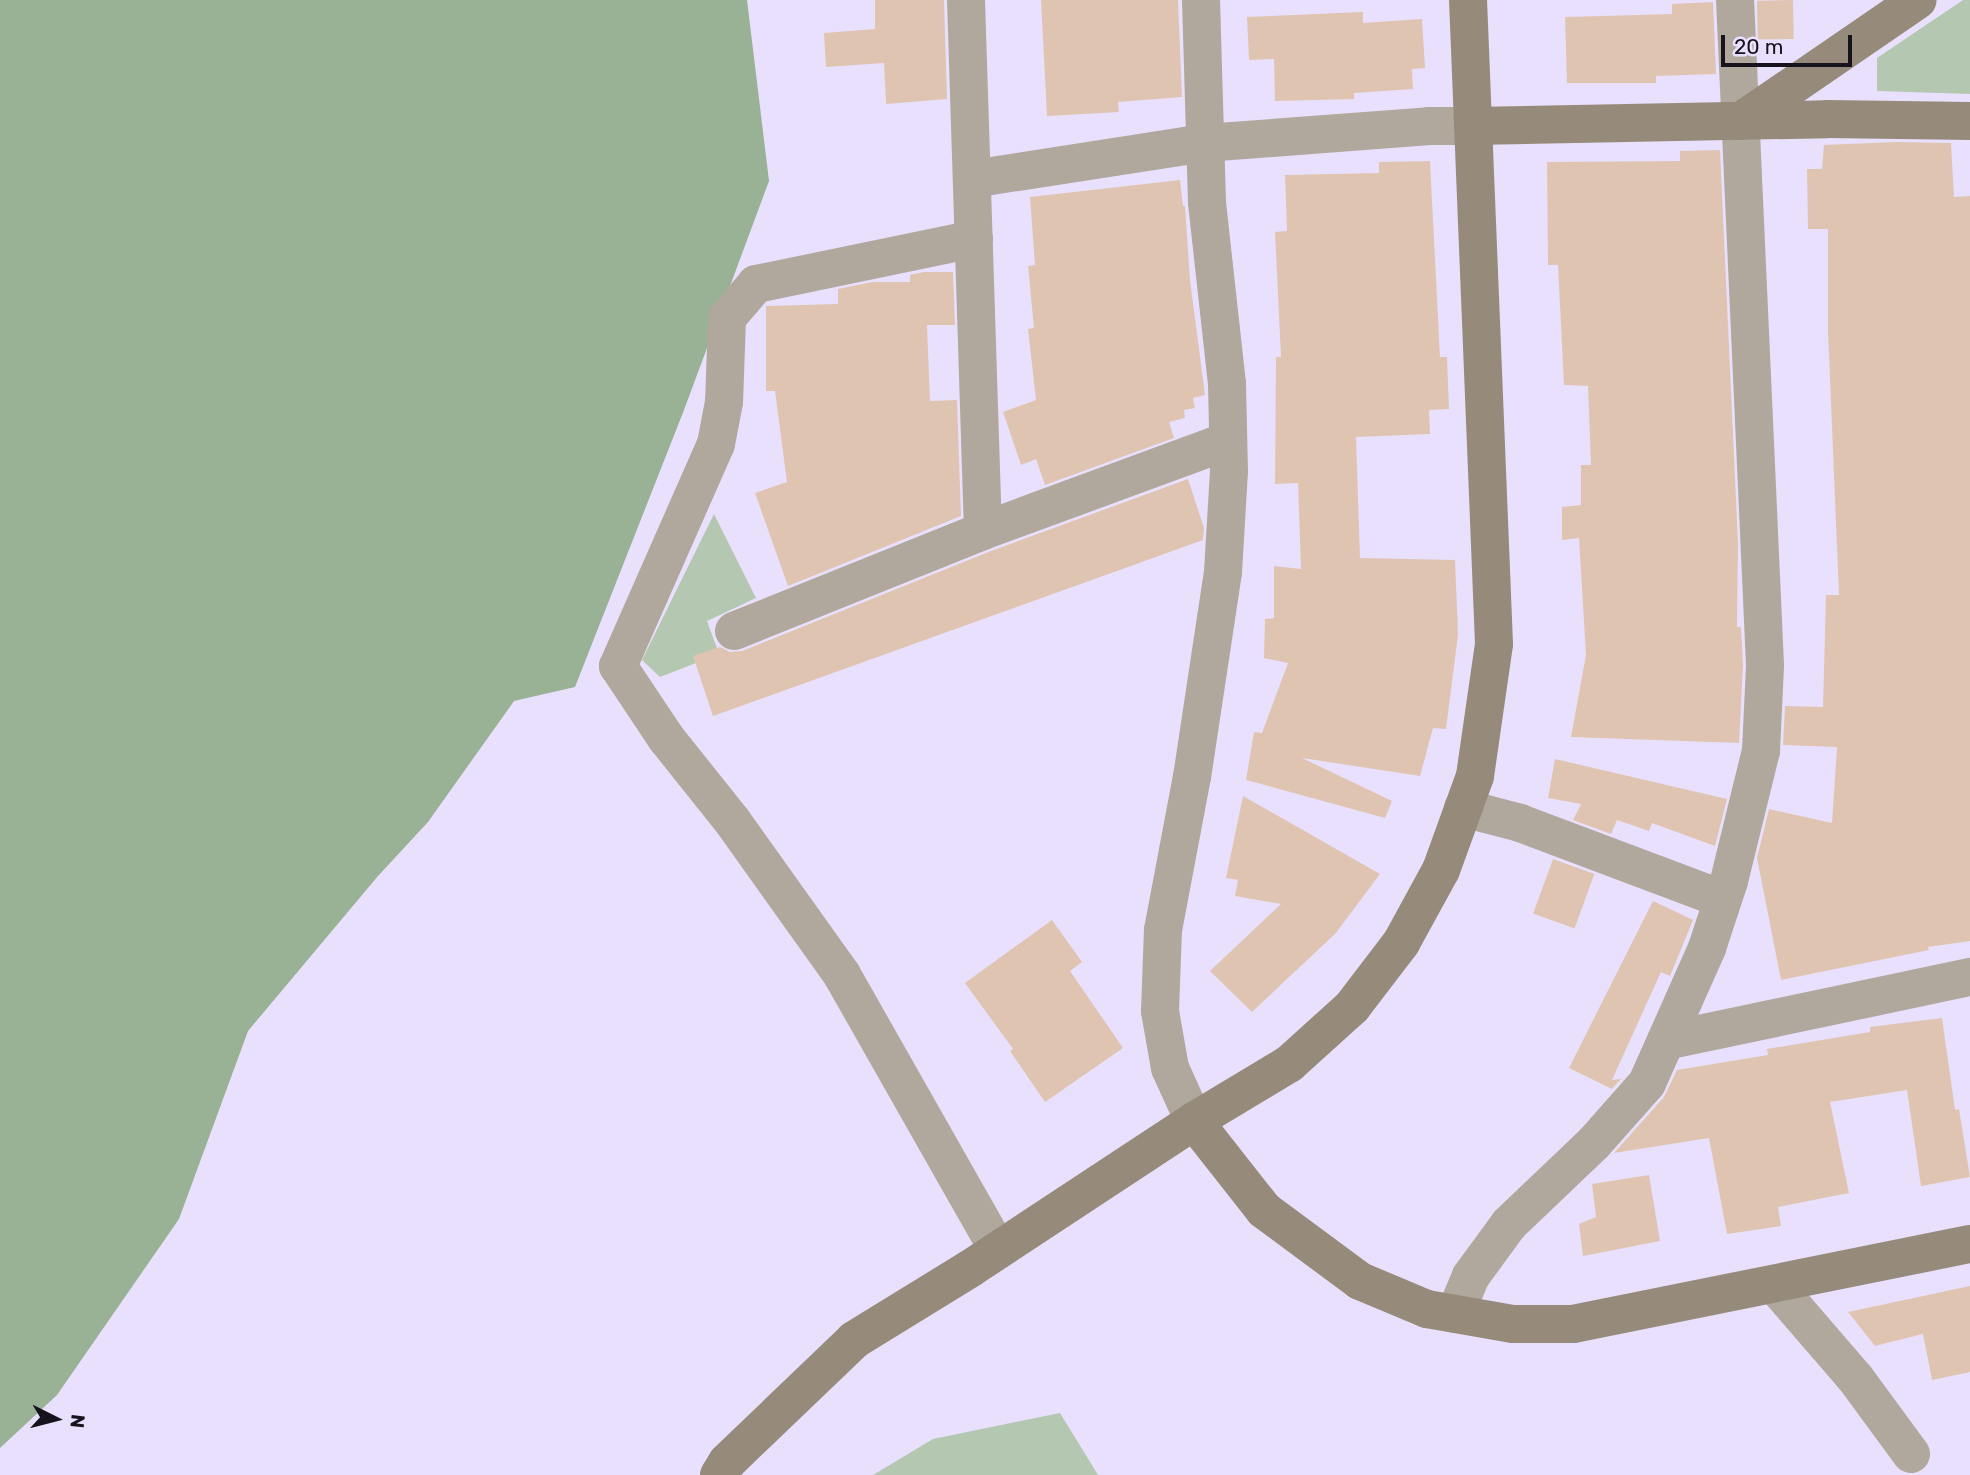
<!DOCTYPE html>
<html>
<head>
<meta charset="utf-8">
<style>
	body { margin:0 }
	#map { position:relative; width:1970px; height:1475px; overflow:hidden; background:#e9e0fe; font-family:Rubik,sans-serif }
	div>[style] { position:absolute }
	.green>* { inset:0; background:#b4c7b1 }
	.forest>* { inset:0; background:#99b195 }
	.building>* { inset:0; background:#dfc5b1; transform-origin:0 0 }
	.street>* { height:38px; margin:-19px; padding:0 19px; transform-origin:19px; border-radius:19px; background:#b0a89d }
	.secondary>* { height:38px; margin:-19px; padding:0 19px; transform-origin:19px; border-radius:19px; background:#968b7a }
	span { translate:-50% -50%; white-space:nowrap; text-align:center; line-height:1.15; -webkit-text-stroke:5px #e9e0fe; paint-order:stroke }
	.north { position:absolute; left:21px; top:1384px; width:70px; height:70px; -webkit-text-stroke:5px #e9e0fe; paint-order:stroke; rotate:96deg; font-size:19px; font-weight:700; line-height:28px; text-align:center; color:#16131d }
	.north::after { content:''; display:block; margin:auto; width:24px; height:32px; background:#16131d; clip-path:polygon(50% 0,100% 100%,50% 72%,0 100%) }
	.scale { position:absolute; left:1721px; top:35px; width:131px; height:32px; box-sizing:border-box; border:4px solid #16131d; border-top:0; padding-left:9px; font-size:21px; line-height:24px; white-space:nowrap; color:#16131d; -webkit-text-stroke:5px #e9e0fe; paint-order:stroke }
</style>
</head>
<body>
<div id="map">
	<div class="green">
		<div style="clip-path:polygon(1963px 0,1970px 0,1970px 94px,1877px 91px,1877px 58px)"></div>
		<div style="clip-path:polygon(714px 514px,756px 598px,707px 621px,719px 654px,660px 677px,642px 660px)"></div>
		<div style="clip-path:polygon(1060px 1413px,1098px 1475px,873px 1475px,933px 1439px)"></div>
	</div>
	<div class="forest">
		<div style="clip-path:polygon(0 0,747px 0,769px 181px,684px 410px,575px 687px,514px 701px,428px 822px,378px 876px,248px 1031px,179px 1219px,57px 1395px,0 1448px)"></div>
	</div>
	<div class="building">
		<div style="clip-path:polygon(875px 0,944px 0,947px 99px,886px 104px,884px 63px,826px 67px,824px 33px,875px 29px)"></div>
		<div style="clip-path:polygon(1041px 0,1178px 0,1182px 97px,1118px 102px,1119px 112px,1047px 116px)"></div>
		<div style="left:1793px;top:0;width:39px;height:36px;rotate:89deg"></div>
		<div style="clip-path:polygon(1713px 2px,1716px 74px,1656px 76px,1656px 83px,1567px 83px,1565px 17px,1672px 14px,1672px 4px)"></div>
		<div style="clip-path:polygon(1363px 12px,1363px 23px,1422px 19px,1425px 68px,1412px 69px,1413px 89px,1354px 93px,1354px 99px,1275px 101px,1274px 59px,1249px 60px,1247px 17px)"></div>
		<div style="clip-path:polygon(1895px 142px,1951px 143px,1954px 197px,1970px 196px,1970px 941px,1928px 947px,1929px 950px,1781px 980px,1757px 858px,1769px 809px,1832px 823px,1837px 747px,1783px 745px,1785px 706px,1823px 707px,1826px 595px,1839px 595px,1828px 331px,1828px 229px,1808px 229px,1807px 169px,1822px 169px,1824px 145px)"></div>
		<div style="clip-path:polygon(1720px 150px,1738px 543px,1737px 627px,1741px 627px,1743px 665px,1739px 743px,1571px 737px,1586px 655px,1579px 538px,1562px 540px,1562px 507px,1581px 505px,1581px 465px,1591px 465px,1588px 386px,1564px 385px,1558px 265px,1548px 265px,1547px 162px,1680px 161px,1680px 151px)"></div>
		<div style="clip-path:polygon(1430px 161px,1440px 357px,1447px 357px,1449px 409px,1429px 410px,1430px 434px,1356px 437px,1360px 558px,1455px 560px,1458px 635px,1446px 729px,1433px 728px,1420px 776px,1302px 758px,1392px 801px,1385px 818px,1246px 780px,1254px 732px,1262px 733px,1288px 663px,1264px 658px,1265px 619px,1274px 618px,1274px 566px,1301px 569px,1298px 483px,1275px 484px,1276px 357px,1281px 357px,1275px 232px,1287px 231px,1285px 175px,1379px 173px,1379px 162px)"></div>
		<div style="clip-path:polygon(1180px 180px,1183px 206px,1185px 206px,1190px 280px,1205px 395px,1193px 398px,1195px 408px,1184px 410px,1185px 418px,1169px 422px,1174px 438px,1045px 485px,1036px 459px,1021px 465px,1003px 412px,1036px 400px,1028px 329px,1034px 328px,1028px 266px,1035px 265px,1030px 197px)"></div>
		<div style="clip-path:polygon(924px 272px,953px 272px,955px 325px,927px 325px,930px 401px,957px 400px,961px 516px,788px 586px,755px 493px,787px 482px,775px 391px,766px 391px,766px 306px,838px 304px,838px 289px,872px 282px,910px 282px,910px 275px)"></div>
		<div style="clip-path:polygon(1188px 479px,1204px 528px,1203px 540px,713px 716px,693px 656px,720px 647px,730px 652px,742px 651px,991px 551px)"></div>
		<div style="clip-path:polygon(1555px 759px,1727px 799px,1715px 846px,1652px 823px,1649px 831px,1617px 820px,1611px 834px,1573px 820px,1581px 804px,1548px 798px)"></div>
		<div style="clip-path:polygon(1243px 796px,1380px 874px,1336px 933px,1252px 1012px,1210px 971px,1281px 904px,1235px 896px,1238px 880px,1226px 878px)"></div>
		<div style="left:1553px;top:859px;width:44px;height:58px;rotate:20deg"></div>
		<div style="clip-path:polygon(1653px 901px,1693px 920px,1670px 976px,1661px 972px,1612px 1080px,1621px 1079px,1612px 1089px,1569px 1068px)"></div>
		<div style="clip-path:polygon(1052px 920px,1082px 962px,1070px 971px,1123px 1048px,1045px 1102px,1010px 1051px,1013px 1049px,965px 983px)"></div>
		<div style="clip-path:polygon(1942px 1018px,1955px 1110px,1959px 1109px,1970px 1177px,1921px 1186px,1907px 1090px,1830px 1102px,1849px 1193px,1778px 1207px,1781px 1226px,1727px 1234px,1709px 1138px,1614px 1153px,1664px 1097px,1677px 1070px,1768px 1055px,1767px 1049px,1870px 1032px,1870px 1027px)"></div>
		<div style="clip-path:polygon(1649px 1175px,1660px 1241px,1583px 1256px,1579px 1224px,1596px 1217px,1592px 1184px)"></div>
		<div style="clip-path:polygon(1970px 1286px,1970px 1372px,1932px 1380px,1923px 1334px,1875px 1346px,1848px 1312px)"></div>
	</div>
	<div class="street">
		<div style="left:966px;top:0;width:531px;rotate:88.17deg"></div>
		<div style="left:972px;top:179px;width:236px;rotate:-8.8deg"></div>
		<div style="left:1205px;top:143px;width:225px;rotate:-4.3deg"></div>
		<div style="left:1429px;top:126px;width:44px"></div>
		<div style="left:974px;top:239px;width:223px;rotate:168.3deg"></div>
		<div style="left:756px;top:284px;width:45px;rotate:130.5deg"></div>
		<div style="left:727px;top:318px;width:84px;rotate:92deg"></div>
		<div style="left:724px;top:402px;width:43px;rotate:100.8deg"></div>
		<div style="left:716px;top:444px;width:243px;rotate:113.8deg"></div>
		<div style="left:618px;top:666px;width:87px;rotate:56.3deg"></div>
		<div style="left:666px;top:738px;width:107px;rotate:51.4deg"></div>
		<div style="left:733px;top:822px;width:188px;rotate:54.5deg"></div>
		<div style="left:842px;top:975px;width:316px;rotate:60.4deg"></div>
		<div style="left:734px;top:631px;width:268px;rotate:-21.9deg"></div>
		<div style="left:983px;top:531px;width:261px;rotate:-20.2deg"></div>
		<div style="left:1463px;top:808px;width:59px;rotate:14.7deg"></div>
		<div style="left:1520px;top:823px;width:216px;rotate:20.6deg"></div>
		<div style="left:1666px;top:1041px;width:311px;rotate:-11.9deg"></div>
		<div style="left:1194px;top:1121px;width:58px;rotate:-114.4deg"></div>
		<div style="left:1170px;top:1068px;width:58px;rotate:-100deg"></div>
		<div style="left:1160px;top:1011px;width:81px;rotate:-87.9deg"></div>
		<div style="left:1163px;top:930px;width:156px;rotate:-79.3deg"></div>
		<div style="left:1192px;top:777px;width:207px;rotate:-81.4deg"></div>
		<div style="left:1223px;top:572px;width:100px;rotate:-86.6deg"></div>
		<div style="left:1229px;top:472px;width:88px;rotate:-91.3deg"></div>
		<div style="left:1227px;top:384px;width:183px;rotate:-96.3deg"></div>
		<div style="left:1207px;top:202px;width:202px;rotate:-91.7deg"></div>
		<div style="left:1774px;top:1284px;width:125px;rotate:49.2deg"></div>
		<div style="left:1856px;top:1379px;width:93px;rotate:53.7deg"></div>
		<div style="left:1455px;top:1314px;width:41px;rotate:-67.2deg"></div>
		<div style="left:1471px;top:1276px;width:64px;rotate:-53.8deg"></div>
		<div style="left:1509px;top:1224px;width:117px;rotate:-43.6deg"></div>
		<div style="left:1594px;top:1143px;width:80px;rotate:-48.5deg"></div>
		<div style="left:1647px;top:1083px;width:148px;rotate:-66deg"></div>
		<div style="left:1707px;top:948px;width:71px;rotate:-71.8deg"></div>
		<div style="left:1729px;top:881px;width:134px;rotate:-76.2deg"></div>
		<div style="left:1761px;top:751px;width:86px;rotate:-87.3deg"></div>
		<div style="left:1765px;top:665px;width:666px;rotate:-92.58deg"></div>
	</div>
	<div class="secondary">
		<div style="left:1741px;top:121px;width:214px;rotate:-34.4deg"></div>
		<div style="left:1473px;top:126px;width:355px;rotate:-1.1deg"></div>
		<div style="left:1828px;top:119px;width:142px;rotate:0.8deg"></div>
		<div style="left:1194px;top:1121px;width:113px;rotate:51.8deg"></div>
		<div style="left:1264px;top:1210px;width:119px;rotate:36.5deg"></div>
		<div style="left:1360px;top:1281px;width:73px;rotate:22.7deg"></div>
		<div style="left:1427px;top:1309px;width:87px;rotate:9.9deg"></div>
		<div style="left:1513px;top:1324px;width:60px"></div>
		<div style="left:1573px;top:1324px;width:405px;rotate:-11.4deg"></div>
		<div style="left:719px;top:1475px;width:15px;rotate:-58deg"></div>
		<div style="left:727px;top:1462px;width:176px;rotate:-43.8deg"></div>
		<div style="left:854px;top:1340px;width:137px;rotate:-31.6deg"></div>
		<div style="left:971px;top:1268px;width:267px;rotate:-33.4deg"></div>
		<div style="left:1194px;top:1121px;width:111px;rotate:-31deg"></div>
		<div style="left:1289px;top:1064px;width:85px;rotate:-42.1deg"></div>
		<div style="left:1352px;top:1007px;width:81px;rotate:-52.6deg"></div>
		<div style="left:1401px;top:943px;width:83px;rotate:-61.3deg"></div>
		<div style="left:1441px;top:870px;width:100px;rotate:-70.1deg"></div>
		<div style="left:1475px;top:776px;width:133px;rotate:-81.8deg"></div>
		<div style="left:1494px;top:644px;width:645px;rotate:-92.31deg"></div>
	</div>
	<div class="north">N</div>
	<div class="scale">20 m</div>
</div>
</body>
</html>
